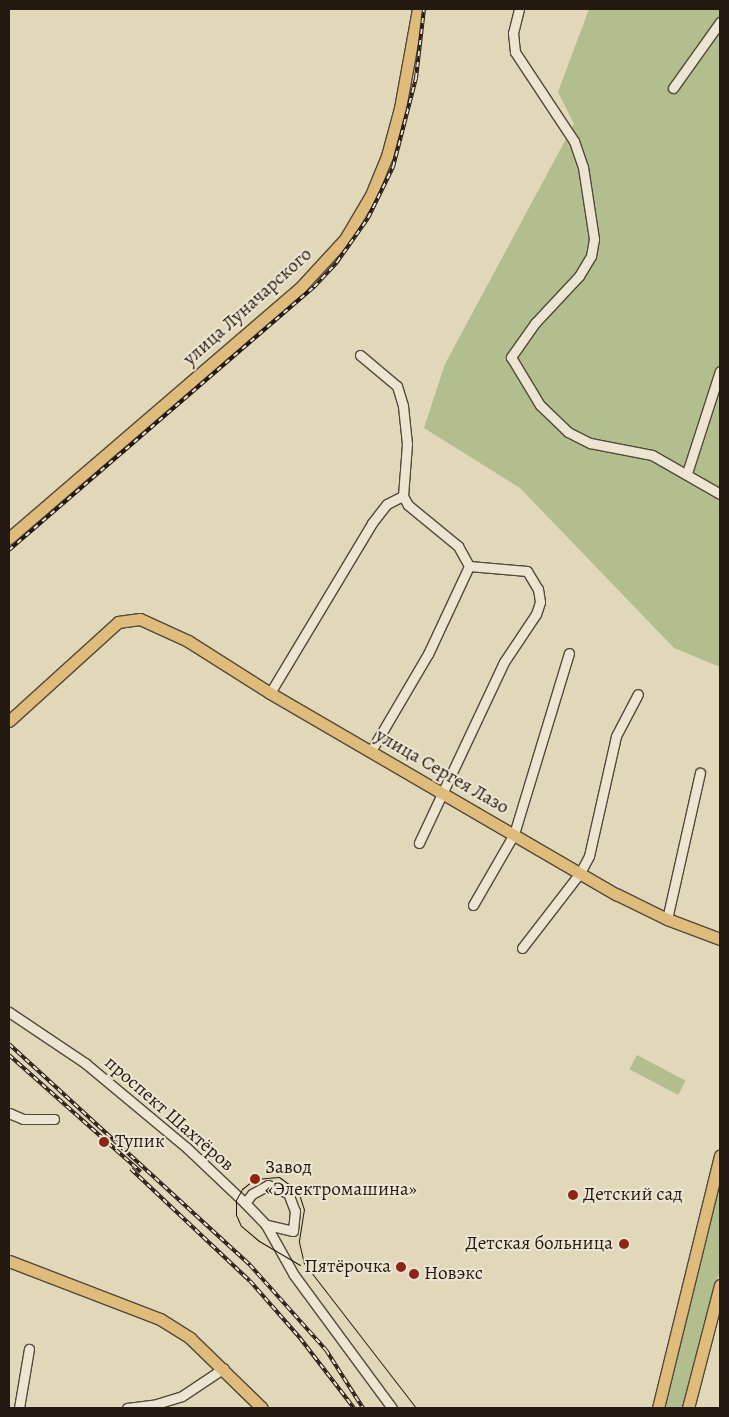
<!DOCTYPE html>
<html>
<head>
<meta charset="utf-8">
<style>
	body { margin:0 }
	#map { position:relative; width:729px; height:1417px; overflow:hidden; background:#e1d7b9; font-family:Alegreya,serif }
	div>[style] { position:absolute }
	.green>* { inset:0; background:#b3be8f; transform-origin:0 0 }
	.roads { filter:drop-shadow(1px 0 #53483a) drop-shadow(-1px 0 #53483a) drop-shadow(0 1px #53483a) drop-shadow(0 -1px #53483a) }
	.minor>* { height:9px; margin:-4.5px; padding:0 4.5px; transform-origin:4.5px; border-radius:4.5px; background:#ece5d2 }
	.major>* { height:11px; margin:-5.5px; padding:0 5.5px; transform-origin:5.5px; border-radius:5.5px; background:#e0bc7c }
	.tram>* { height:1px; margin:-0.5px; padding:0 0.5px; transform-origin:0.5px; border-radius:0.5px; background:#241910 }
	.rail>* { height:4px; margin-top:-2px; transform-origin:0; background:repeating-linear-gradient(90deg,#ece5d2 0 5.5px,#241910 0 11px); box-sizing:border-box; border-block:1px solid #241910 }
	.dots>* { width:14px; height:14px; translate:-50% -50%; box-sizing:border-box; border:2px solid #ece5d2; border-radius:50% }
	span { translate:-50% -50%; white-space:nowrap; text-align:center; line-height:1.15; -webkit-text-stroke:4px #ece5d2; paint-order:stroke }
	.street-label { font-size:19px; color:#241910 }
	.poi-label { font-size:19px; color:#241910 }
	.left { translate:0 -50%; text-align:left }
	.right { translate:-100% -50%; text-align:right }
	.frame { position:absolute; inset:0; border:10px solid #241910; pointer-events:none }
</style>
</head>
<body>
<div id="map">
	<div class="green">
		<div style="clip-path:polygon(589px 9px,720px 9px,720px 667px,674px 648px,520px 488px,424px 428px,445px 364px,574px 124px,558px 92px)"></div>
		<div style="left:637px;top:1055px;width:55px;height:16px;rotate:28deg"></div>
		<div style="clip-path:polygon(720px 1167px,720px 1269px,684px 1408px,662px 1408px)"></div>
	</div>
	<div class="roads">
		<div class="minor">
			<div style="left:519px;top:9px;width:25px;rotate:104deg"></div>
			<div style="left:513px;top:33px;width:19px;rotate:84deg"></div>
			<div style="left:515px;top:52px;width:107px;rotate:56.5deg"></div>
			<div style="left:574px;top:141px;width:28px;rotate:71deg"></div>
			<div style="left:583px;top:167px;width:73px;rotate:81.3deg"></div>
			<div style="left:594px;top:239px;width:17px;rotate:100deg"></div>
			<div style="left:591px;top:256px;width:23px;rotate:121deg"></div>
			<div style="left:579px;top:276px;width:64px;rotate:133.1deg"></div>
			<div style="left:535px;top:323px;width:42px;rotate:125.2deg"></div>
			<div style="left:511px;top:357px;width:56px;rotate:58.9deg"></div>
			<div style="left:540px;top:405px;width:39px;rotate:44deg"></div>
			<div style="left:568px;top:432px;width:25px;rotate:27deg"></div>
			<div style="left:590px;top:443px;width:63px;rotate:11deg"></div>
			<div style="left:652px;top:455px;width:78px;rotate:29.8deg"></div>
			<div style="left:673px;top:88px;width:81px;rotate:-54.5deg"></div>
			<div style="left:360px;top:355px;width:48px;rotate:40deg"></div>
			<div style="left:397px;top:386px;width:21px;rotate:73deg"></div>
			<div style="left:403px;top:406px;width:38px;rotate:84deg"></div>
			<div style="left:407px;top:444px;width:52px;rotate:94.4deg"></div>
			<div style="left:403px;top:496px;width:10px;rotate:61deg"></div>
			<div style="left:408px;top:505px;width:65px;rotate:39.4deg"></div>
			<div style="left:458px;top:546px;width:23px;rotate:61deg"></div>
			<div style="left:469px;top:566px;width:58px;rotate:4.9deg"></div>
			<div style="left:527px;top:571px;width:21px;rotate:59deg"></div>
			<div style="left:538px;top:589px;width:13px;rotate:81deg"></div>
			<div style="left:540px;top:602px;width:13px;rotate:108deg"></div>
			<div style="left:536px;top:614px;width:58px;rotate:123.7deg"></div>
			<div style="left:504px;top:662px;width:200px;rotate:115.2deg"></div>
			<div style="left:687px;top:473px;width:107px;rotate:-72.1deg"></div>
			<div style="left:270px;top:693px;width:198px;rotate:-59deg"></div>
			<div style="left:372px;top:523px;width:24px;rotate:-52deg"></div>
			<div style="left:387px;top:504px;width:18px;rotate:-27deg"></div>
			<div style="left:371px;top:751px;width:113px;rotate:-59.6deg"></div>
			<div style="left:428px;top:654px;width:97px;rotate:-65deg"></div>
			<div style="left:473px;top:905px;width:82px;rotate:-60deg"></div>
			<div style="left:514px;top:834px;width:189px;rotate:-73.1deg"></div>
			<div style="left:667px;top:919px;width:150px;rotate:-77.3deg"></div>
			<div style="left:522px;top:948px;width:95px;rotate:-52.3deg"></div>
			<div style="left:580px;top:873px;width:19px;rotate:-62deg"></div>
			<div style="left:589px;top:856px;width:123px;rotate:-77.3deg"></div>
			<div style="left:616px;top:736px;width:47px;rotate:-62.4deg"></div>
			<div style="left:9px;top:1012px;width:92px;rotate:33.9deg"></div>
			<div style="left:85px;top:1063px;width:133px;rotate:39.8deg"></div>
			<div style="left:187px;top:1148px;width:80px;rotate:43.5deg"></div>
			<div style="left:245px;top:1203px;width:30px;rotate:46deg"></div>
			<div style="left:266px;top:1225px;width:57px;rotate:60.8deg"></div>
			<div style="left:294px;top:1275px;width:165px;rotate:53.6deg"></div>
			<div style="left:9px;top:1113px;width:15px;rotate:23deg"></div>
			<div style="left:23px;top:1119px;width:31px"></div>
			<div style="left:245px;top:1203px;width:11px;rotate:-52deg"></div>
			<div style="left:252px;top:1194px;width:18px;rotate:-29deg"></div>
			<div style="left:268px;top:1185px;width:22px;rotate:22deg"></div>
			<div style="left:288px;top:1193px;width:19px;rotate:69deg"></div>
			<div style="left:295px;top:1211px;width:20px;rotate:96deg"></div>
			<div style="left:293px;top:1231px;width:28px;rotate:-167deg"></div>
			<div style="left:19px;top:1408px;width:60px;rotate:-80.4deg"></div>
			<div style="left:127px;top:1408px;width:26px;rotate:-7deg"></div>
			<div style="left:153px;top:1405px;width:30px;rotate:-17deg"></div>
			<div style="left:182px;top:1396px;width:50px;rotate:-33.7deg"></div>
		</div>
		<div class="major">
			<div style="left:9px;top:538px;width:382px;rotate:-40.7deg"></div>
			<div style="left:299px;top:289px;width:68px;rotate:-47.4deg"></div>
			<div style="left:345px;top:239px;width:51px;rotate:-59.4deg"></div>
			<div style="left:371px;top:195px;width:42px;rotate:-67.7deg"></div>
			<div style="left:387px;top:156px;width:50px;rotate:-74.8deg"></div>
			<div style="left:400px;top:108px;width:101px;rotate:-79.7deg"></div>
			<div style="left:9px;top:721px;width:147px;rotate:-42.2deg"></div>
			<div style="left:118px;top:622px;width:22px;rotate:-8deg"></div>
			<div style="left:140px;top:619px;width:53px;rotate:24.6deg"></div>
			<div style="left:188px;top:641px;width:97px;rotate:32.4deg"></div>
			<div style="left:270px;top:693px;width:400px;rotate:30.2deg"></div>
			<div style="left:616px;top:894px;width:57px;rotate:26.1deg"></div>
			<div style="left:667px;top:919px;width:57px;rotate:20.7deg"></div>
			<div style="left:9px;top:1261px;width:162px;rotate:21deg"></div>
			<div style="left:160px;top:1319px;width:36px;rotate:32deg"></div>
			<div style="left:190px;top:1338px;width:100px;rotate:44.2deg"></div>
			<div style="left:658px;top:1408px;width:260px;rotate:-76.2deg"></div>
			<div style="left:688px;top:1408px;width:127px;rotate:-75.4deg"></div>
		</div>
	</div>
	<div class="tram">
		<div style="left:300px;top:1265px;width:48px;rotate:-149.7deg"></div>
		<div style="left:259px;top:1241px;width:23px;rotate:-140deg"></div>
		<div style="left:241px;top:1226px;width:12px;rotate:-114deg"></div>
		<div style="left:236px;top:1215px;width:15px;rotate:-90deg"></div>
		<div style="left:236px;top:1200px;width:13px;rotate:-61deg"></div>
		<div style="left:242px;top:1189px;width:16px;rotate:-38deg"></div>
		<div style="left:255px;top:1179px;width:24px;rotate:-5deg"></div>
		<div style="left:279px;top:1177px;width:24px;rotate:36deg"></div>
		<div style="left:298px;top:1191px;width:19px;rotate:72deg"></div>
		<div style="left:304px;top:1209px;width:33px;rotate:99deg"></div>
		<div style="left:299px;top:1242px;width:22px;rotate:77deg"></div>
		<div style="left:304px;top:1263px;width:183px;rotate:52.3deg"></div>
	</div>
	<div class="rail">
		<div style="left:9px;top:550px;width:403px;rotate:-40.8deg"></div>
		<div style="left:314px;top:287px;width:34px;rotate:-47deg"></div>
		<div style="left:337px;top:262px;width:54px;rotate:-54.8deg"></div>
		<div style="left:368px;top:218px;width:57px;rotate:-63.9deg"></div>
		<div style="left:393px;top:167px;width:92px;rotate:-75.5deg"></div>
		<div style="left:416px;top:78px;width:69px;rotate:-83.4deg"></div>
		<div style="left:9px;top:1044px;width:327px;rotate:42.5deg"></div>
		<div style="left:250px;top:1265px;width:114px;rotate:48.2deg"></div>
		<div style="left:326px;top:1350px;width:69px;rotate:57.5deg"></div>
		<div style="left:9px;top:1055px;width:176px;rotate:41.6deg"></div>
		<div style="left:131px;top:1169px;width:163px;rotate:43.3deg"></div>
		<div style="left:250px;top:1281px;width:76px;rotate:48.7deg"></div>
		<div style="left:300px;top:1338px;width:88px;rotate:52.4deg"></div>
	</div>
	<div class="dots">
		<div style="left:104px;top:1142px;background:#8f2418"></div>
		<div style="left:255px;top:1179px;background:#8f2418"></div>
		<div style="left:573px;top:1195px;background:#8f2418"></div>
		<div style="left:624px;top:1244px;background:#8f2418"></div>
		<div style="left:401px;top:1267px;background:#8f2418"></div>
		<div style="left:414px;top:1274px;background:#8f2418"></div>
	</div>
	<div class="street-label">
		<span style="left:248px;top:307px;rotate:-42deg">улица Луначарского</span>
		<span style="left:442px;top:772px;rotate:30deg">улица Сергея Лазо</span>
		<span style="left:169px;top:1114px;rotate:41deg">проспект Шахтёров</span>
	</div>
	<div class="poi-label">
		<span class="left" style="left:115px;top:1142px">Тупик</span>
		<span class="left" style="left:265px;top:1179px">Завод<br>«Электромашина»</span>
		<span class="left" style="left:583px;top:1195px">Детский сад</span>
		<span class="right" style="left:613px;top:1244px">Детская больница</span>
		<span class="right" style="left:391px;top:1267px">Пятёрочка</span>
		<span class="left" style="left:424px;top:1274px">Новэкс</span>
	</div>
	<div class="frame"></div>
</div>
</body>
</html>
